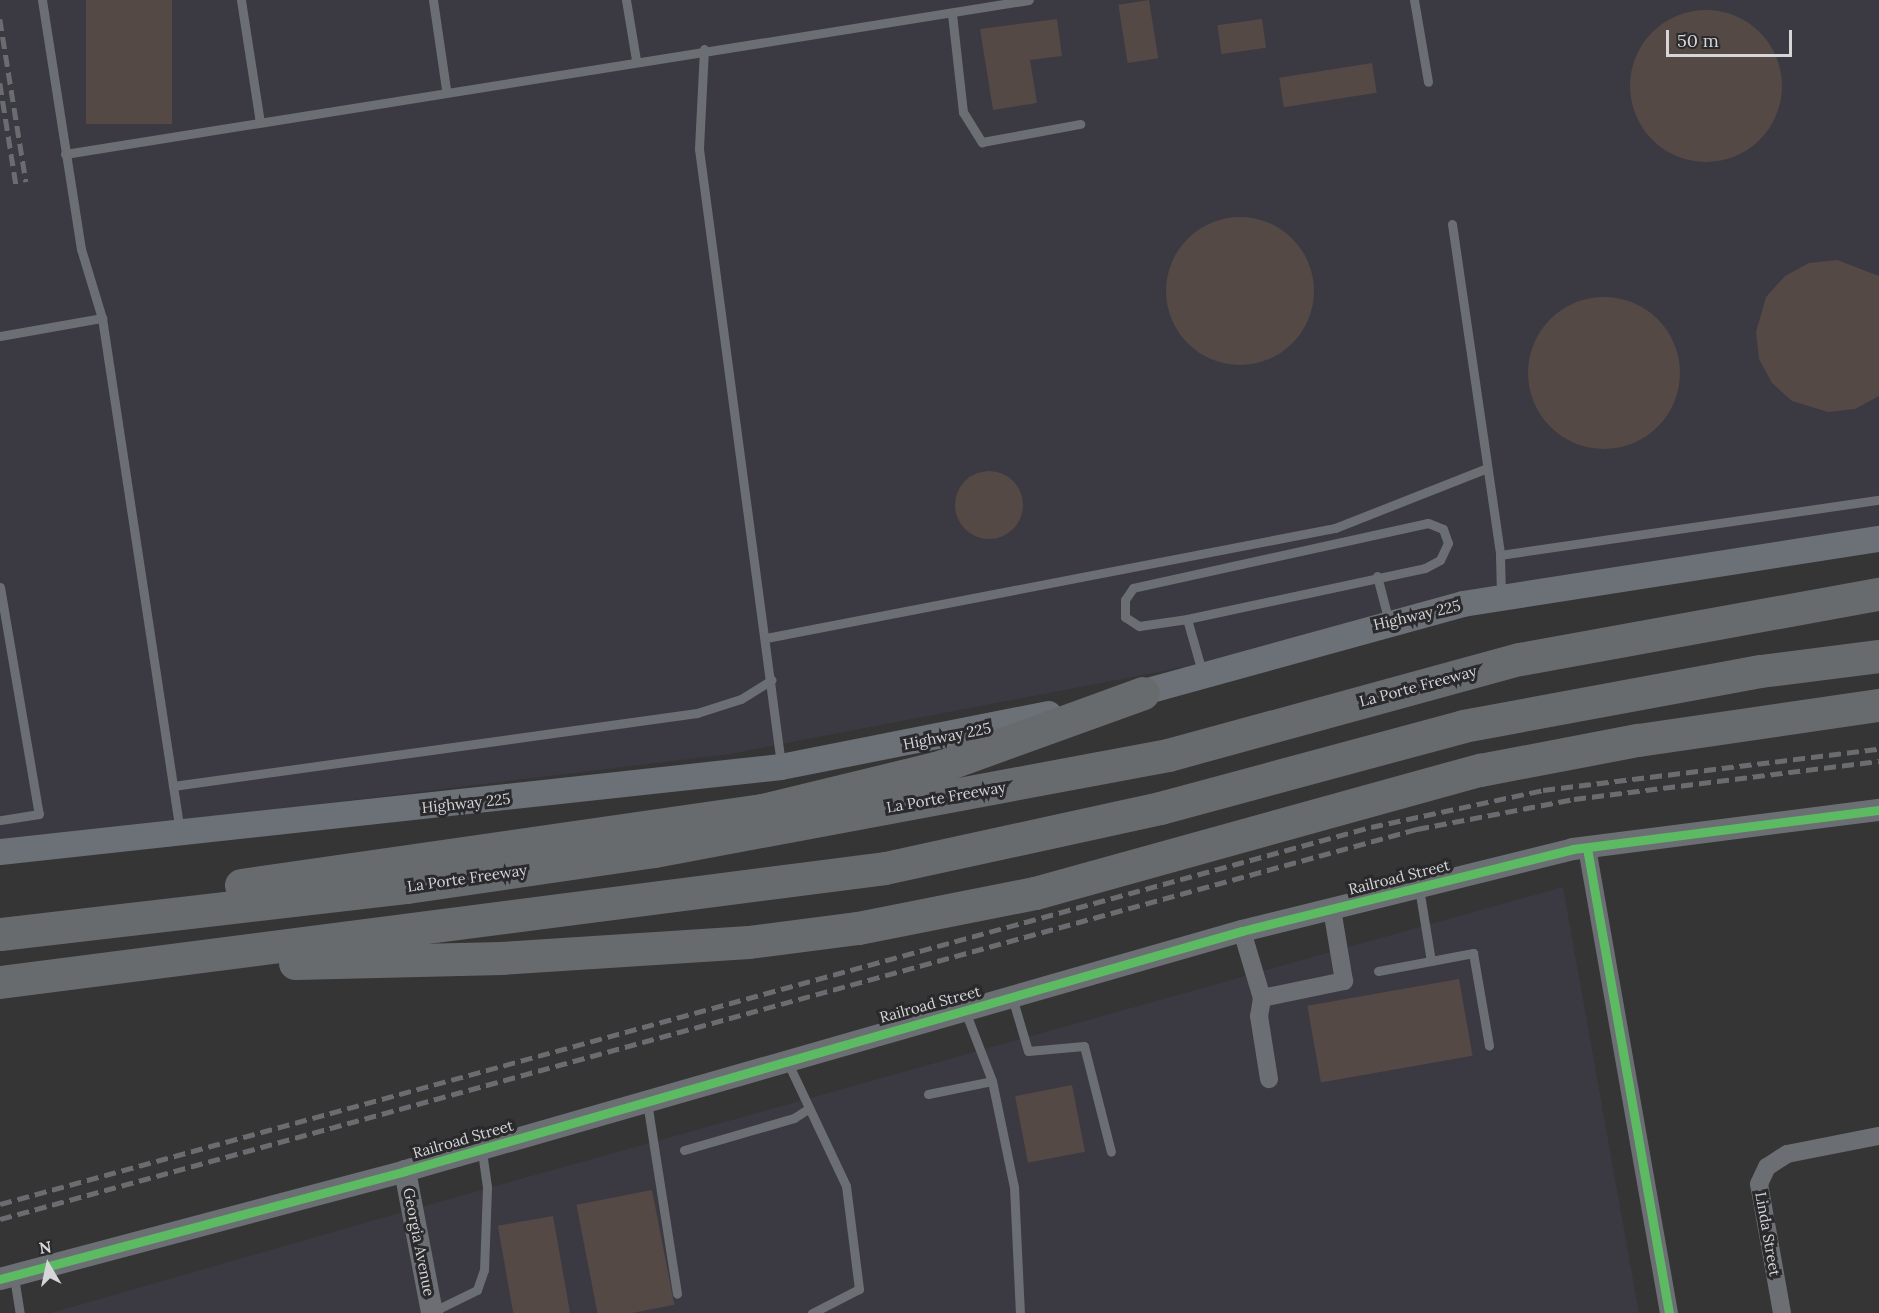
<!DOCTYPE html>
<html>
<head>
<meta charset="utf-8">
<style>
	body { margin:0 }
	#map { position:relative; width:1879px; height:1313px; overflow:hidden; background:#353536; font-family:Lora,serif }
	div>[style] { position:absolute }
	.built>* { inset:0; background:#3b3942 }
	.building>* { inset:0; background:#544945; transform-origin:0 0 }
	.round { border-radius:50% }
	.service>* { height:9px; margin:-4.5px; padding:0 4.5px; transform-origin:4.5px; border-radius:4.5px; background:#6b6e73 }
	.minor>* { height:18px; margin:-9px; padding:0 9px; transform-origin:9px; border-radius:9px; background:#6b6e73 }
	.tertiary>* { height:22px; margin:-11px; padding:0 11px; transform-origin:11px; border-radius:11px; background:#6b6e73 }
	.secondary>* { height:26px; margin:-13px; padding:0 13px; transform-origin:13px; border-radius:13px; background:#6c7077 }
	.motorway>* { height:33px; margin:-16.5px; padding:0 16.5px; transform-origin:16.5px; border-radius:16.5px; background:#686b6d }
	.rail>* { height:4.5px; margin-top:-2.25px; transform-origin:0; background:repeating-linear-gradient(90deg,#6a6c6f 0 12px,transparent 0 18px) }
	.cycleway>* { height:9px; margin:-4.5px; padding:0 4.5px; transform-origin:4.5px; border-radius:4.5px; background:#5cba63 }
	span { translate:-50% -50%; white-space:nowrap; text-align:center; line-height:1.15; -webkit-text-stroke:6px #2a2a2d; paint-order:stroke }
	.street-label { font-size:15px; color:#d6d5d8 }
	.north { position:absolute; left:18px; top:1235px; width:60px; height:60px; -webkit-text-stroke:4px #2a2a2d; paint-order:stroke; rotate:351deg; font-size:16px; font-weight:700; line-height:24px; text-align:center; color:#d6d5d8 }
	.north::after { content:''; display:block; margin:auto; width:21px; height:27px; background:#d6d5d8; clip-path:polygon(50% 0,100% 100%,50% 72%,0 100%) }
	.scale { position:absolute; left:1666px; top:30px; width:126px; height:27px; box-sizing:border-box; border:3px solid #d6d5d8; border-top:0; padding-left:8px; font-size:18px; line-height:21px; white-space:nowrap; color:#d6d5d8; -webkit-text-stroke:4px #2a2a2d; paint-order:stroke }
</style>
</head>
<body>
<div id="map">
	<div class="built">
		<div style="clip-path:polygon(0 0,1879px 0,1879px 534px,730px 754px,0 843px)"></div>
		<div style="clip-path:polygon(1563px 887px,1639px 1313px,51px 1313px,371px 1221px)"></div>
	</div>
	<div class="building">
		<div style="left:86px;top:0;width:86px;height:124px"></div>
		<div style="left:1149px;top:0;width:59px;height:31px;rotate:81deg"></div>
		<div class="round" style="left:1630px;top:10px;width:152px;height:152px"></div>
		<div style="clip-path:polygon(1057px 19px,1062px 56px,1030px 60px,1037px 103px,993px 110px,980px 29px)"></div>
		<div style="left:1262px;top:19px;width:29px;height:45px;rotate:82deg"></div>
		<div style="left:1372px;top:63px;width:30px;height:94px;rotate:81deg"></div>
		<div class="round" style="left:1166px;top:217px;width:148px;height:148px"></div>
		<div style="clip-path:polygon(1837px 260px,1879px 276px,1879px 396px,1855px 409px,1828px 412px,1792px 401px,1772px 383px,1759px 359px,1756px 332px,1766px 297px,1785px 276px,1809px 263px)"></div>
		<div class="round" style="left:1528px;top:297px;width:152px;height:152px"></div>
		<div class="round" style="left:955px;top:471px;width:68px;height:68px"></div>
		<div style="left:1459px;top:979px;width:78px;height:154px;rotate:80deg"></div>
		<div style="left:1072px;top:1085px;width:68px;height:58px;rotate:79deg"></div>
		<div style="left:652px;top:1190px;width:117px;height:77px;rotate:79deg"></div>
		<div style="left:553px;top:1216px;width:98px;height:56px;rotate:80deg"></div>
	</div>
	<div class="service">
		<div style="left:42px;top:0;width:252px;rotate:81.1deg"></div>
		<div style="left:81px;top:249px;width:72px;rotate:73.1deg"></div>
		<div style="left:102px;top:318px;width:520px;rotate:81.37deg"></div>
		<div style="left:241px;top:0;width:124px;rotate:81.2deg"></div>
		<div style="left:433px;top:0;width:90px;rotate:81.7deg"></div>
		<div style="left:626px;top:0;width:61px;rotate:80.5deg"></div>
		<div style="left:1414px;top:0;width:83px;rotate:80.3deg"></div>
		<div style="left:952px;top:14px;width:99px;rotate:83.6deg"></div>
		<div style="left:963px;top:112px;width:36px;rotate:58deg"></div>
		<div style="left:982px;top:142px;width:100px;rotate:-10.4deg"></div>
		<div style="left:704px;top:49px;width:100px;rotate:92.9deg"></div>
		<div style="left:699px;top:149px;width:620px;rotate:82.41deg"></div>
		<div style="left:65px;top:154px;width:976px;rotate:-9.08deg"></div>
		<div style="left:1452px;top:224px;width:334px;rotate:81.7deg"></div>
		<div style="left:1500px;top:555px;width:41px;rotate:88.6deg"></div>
		<div style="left:0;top:336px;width:104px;rotate:-10deg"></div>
		<div style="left:1500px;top:555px;width:383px;rotate:-8.3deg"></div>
		<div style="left:1377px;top:576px;width:48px;rotate:75.4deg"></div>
		<div style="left:0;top:587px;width:230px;rotate:80.3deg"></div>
		<div style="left:39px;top:814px;width:39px;rotate:171deg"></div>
		<div style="left:1187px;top:619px;width:243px;rotate:-12.1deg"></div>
		<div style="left:1425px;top:568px;width:17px;rotate:-28deg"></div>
		<div style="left:1440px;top:560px;width:19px;rotate:-65deg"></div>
		<div style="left:1448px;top:543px;width:15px;rotate:-110deg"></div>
		<div style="left:1443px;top:529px;width:16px;rotate:-158deg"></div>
		<div style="left:1428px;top:523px;width:302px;rotate:167.6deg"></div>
		<div style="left:1133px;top:588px;width:14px;rotate:124deg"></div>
		<div style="left:1125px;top:600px;width:17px;rotate:90deg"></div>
		<div style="left:1125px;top:617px;width:17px;rotate:33deg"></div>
		<div style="left:1139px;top:626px;width:49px;rotate:-8.3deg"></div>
		<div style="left:1187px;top:619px;width:58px;rotate:74.1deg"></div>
		<div style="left:766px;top:638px;width:580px;rotate:-10.94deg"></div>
		<div style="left:1335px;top:528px;width:163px;rotate:-21.5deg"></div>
		<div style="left:173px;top:786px;width:529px;rotate:-7.93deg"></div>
		<div style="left:697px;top:713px;width:46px;rotate:-17.7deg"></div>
		<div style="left:741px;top:699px;width:36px;rotate:-32deg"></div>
		<div style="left:1419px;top:888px;width:74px;rotate:80.7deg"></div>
		<div style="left:1378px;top:971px;width:97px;rotate:-10.7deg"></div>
		<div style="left:1473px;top:953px;width:94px;rotate:80.2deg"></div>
		<div style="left:1012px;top:997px;width:56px;rotate:73.5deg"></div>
		<div style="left:1028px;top:1051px;width:56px;rotate:-5.1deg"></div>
		<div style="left:1084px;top:1046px;width:109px;rotate:75.7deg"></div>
		<div style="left:965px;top:1011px;width:75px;rotate:68.9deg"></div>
		<div style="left:992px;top:1081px;width:108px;rotate:78.3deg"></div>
		<div style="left:1014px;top:1187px;width:126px;rotate:87.3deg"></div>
		<div style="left:787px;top:1061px;width:138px;rotate:64.7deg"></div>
		<div style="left:846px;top:1186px;width:104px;rotate:82.8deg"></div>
		<div style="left:859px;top:1289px;width:53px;rotate:152.9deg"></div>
		<div style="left:928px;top:1094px;width:65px;rotate:-11.5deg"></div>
		<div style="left:647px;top:1102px;width:194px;rotate:81.1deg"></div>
		<div style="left:684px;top:1150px;width:115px;rotate:-16.2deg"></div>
		<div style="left:794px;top:1118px;width:17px;rotate:-33deg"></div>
		<div style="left:14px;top:1277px;width:36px;rotate:81deg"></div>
		<div style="left:432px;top:1312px;width:50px;rotate:-26.1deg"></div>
		<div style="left:477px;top:1290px;width:21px;rotate:-71deg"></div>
		<div style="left:484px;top:1270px;width:83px;rotate:-87.9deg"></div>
		<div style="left:487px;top:1187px;width:37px;rotate:-98deg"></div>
	</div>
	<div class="minor">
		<div style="left:1587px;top:848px;width:472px;rotate:80deg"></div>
		<div style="left:1242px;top:931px;width:70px;rotate:73.4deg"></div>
		<div style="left:1262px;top:998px;width:18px;rotate:99deg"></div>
		<div style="left:1259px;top:1016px;width:64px;rotate:81deg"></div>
		<div style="left:1262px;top:998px;width:84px;rotate:-11.7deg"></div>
		<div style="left:1344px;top:981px;width:73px;rotate:-99.5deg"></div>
		<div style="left:1782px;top:1313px;width:131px;rotate:-100.1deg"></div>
		<div style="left:1759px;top:1184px;width:19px;rotate:-65deg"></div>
		<div style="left:1767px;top:1167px;width:24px;rotate:-33deg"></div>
		<div style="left:1787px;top:1154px;width:94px;rotate:-11.1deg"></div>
	</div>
	<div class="tertiary">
		<div style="left:405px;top:1171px;width:145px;rotate:79.2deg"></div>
		<div style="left:0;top:1279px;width:419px;rotate:-14.9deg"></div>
		<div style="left:405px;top:1171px;width:871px;rotate:-16deg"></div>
		<div style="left:1242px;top:931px;width:341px;rotate:-13.9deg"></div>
		<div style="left:1573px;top:849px;width:308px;rotate:-7.3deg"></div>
	</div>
	<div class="secondary">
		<div style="left:1126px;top:697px;width:350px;rotate:-15.4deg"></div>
		<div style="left:1463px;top:604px;width:421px;rotate:-8.9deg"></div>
		<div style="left:0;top:852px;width:786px;rotate:-6.21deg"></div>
		<div style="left:781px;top:767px;width:273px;rotate:-11.2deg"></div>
	</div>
	<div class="motorway">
		<div style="left:241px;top:885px;width:526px;rotate:-8.19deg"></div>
		<div style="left:762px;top:810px;width:179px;rotate:-13.6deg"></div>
		<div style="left:936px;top:768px;width:220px;rotate:-19.9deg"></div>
		<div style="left:0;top:934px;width:410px;rotate:-6.6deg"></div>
		<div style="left:407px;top:887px;width:250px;rotate:-8.3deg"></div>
		<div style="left:654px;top:851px;width:523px;rotate:-10.58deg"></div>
		<div style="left:1168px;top:755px;width:365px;rotate:-15.3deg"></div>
		<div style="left:1520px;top:659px;width:365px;rotate:-10.3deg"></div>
		<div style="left:295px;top:963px;width:206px;rotate:-1.4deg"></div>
		<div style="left:501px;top:958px;width:248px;rotate:-3.7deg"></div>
		<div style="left:748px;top:942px;width:111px;rotate:-7.3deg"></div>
		<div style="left:858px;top:928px;width:180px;rotate:-11.2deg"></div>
		<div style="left:1035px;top:893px;width:462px;rotate:-15.5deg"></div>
		<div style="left:1480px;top:770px;width:161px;rotate:-10.8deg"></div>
		<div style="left:1638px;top:740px;width:244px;rotate:-8.3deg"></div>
		<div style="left:0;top:982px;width:892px;rotate:-7.34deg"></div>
		<div style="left:885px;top:868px;width:281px;rotate:-12.3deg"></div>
		<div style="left:1160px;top:808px;width:314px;rotate:-15.1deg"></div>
		<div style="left:1463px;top:726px;width:302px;rotate:-10.5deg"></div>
		<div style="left:1760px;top:671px;width:120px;rotate:-7.2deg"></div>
	</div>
	<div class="rail">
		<div style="left:0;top:19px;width:165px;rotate:80.9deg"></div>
		<div style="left:0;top:83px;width:102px;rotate:81deg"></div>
		<div style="left:0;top:1204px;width:1422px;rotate:-15.38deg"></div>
		<div style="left:1371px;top:827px;width:176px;rotate:-12.1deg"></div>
		<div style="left:1543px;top:790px;width:338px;rotate:-7deg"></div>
		<div style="left:0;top:1219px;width:1470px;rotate:-15.39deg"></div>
		<div style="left:1417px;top:829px;width:160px;rotate:-10.8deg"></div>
		<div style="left:1574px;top:799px;width:307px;rotate:-7.1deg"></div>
	</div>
	<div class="cycleway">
		<div style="left:1587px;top:848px;width:472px;rotate:80deg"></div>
		<div style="left:0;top:1279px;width:419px;rotate:-14.9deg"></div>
		<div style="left:405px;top:1171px;width:871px;rotate:-16deg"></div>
		<div style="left:1242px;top:931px;width:341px;rotate:-13.9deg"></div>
		<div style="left:1573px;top:849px;width:308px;rotate:-7.3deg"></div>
	</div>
	<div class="street-label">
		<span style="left:1417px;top:615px;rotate:-13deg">Highway 225</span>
		<span style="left:1418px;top:686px;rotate:-15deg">La Porte Freeway</span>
		<span style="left:947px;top:736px;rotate:-11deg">Highway 225</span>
		<span style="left:946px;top:797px;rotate:-10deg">La Porte Freeway</span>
		<span style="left:466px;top:803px;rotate:-6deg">Highway 225</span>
		<span style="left:1399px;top:877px;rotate:-14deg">Railroad Street</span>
		<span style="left:467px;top:878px;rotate:-8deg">La Porte Freeway</span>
		<span style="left:930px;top:1004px;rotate:-15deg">Railroad Street</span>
		<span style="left:463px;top:1139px;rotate:-16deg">Railroad Street</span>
		<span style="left:1768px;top:1234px;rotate:80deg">Linda Street</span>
		<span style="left:419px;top:1242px;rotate:79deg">Georgia Avenue</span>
	</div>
	<div class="north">N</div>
	<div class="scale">50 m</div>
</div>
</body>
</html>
